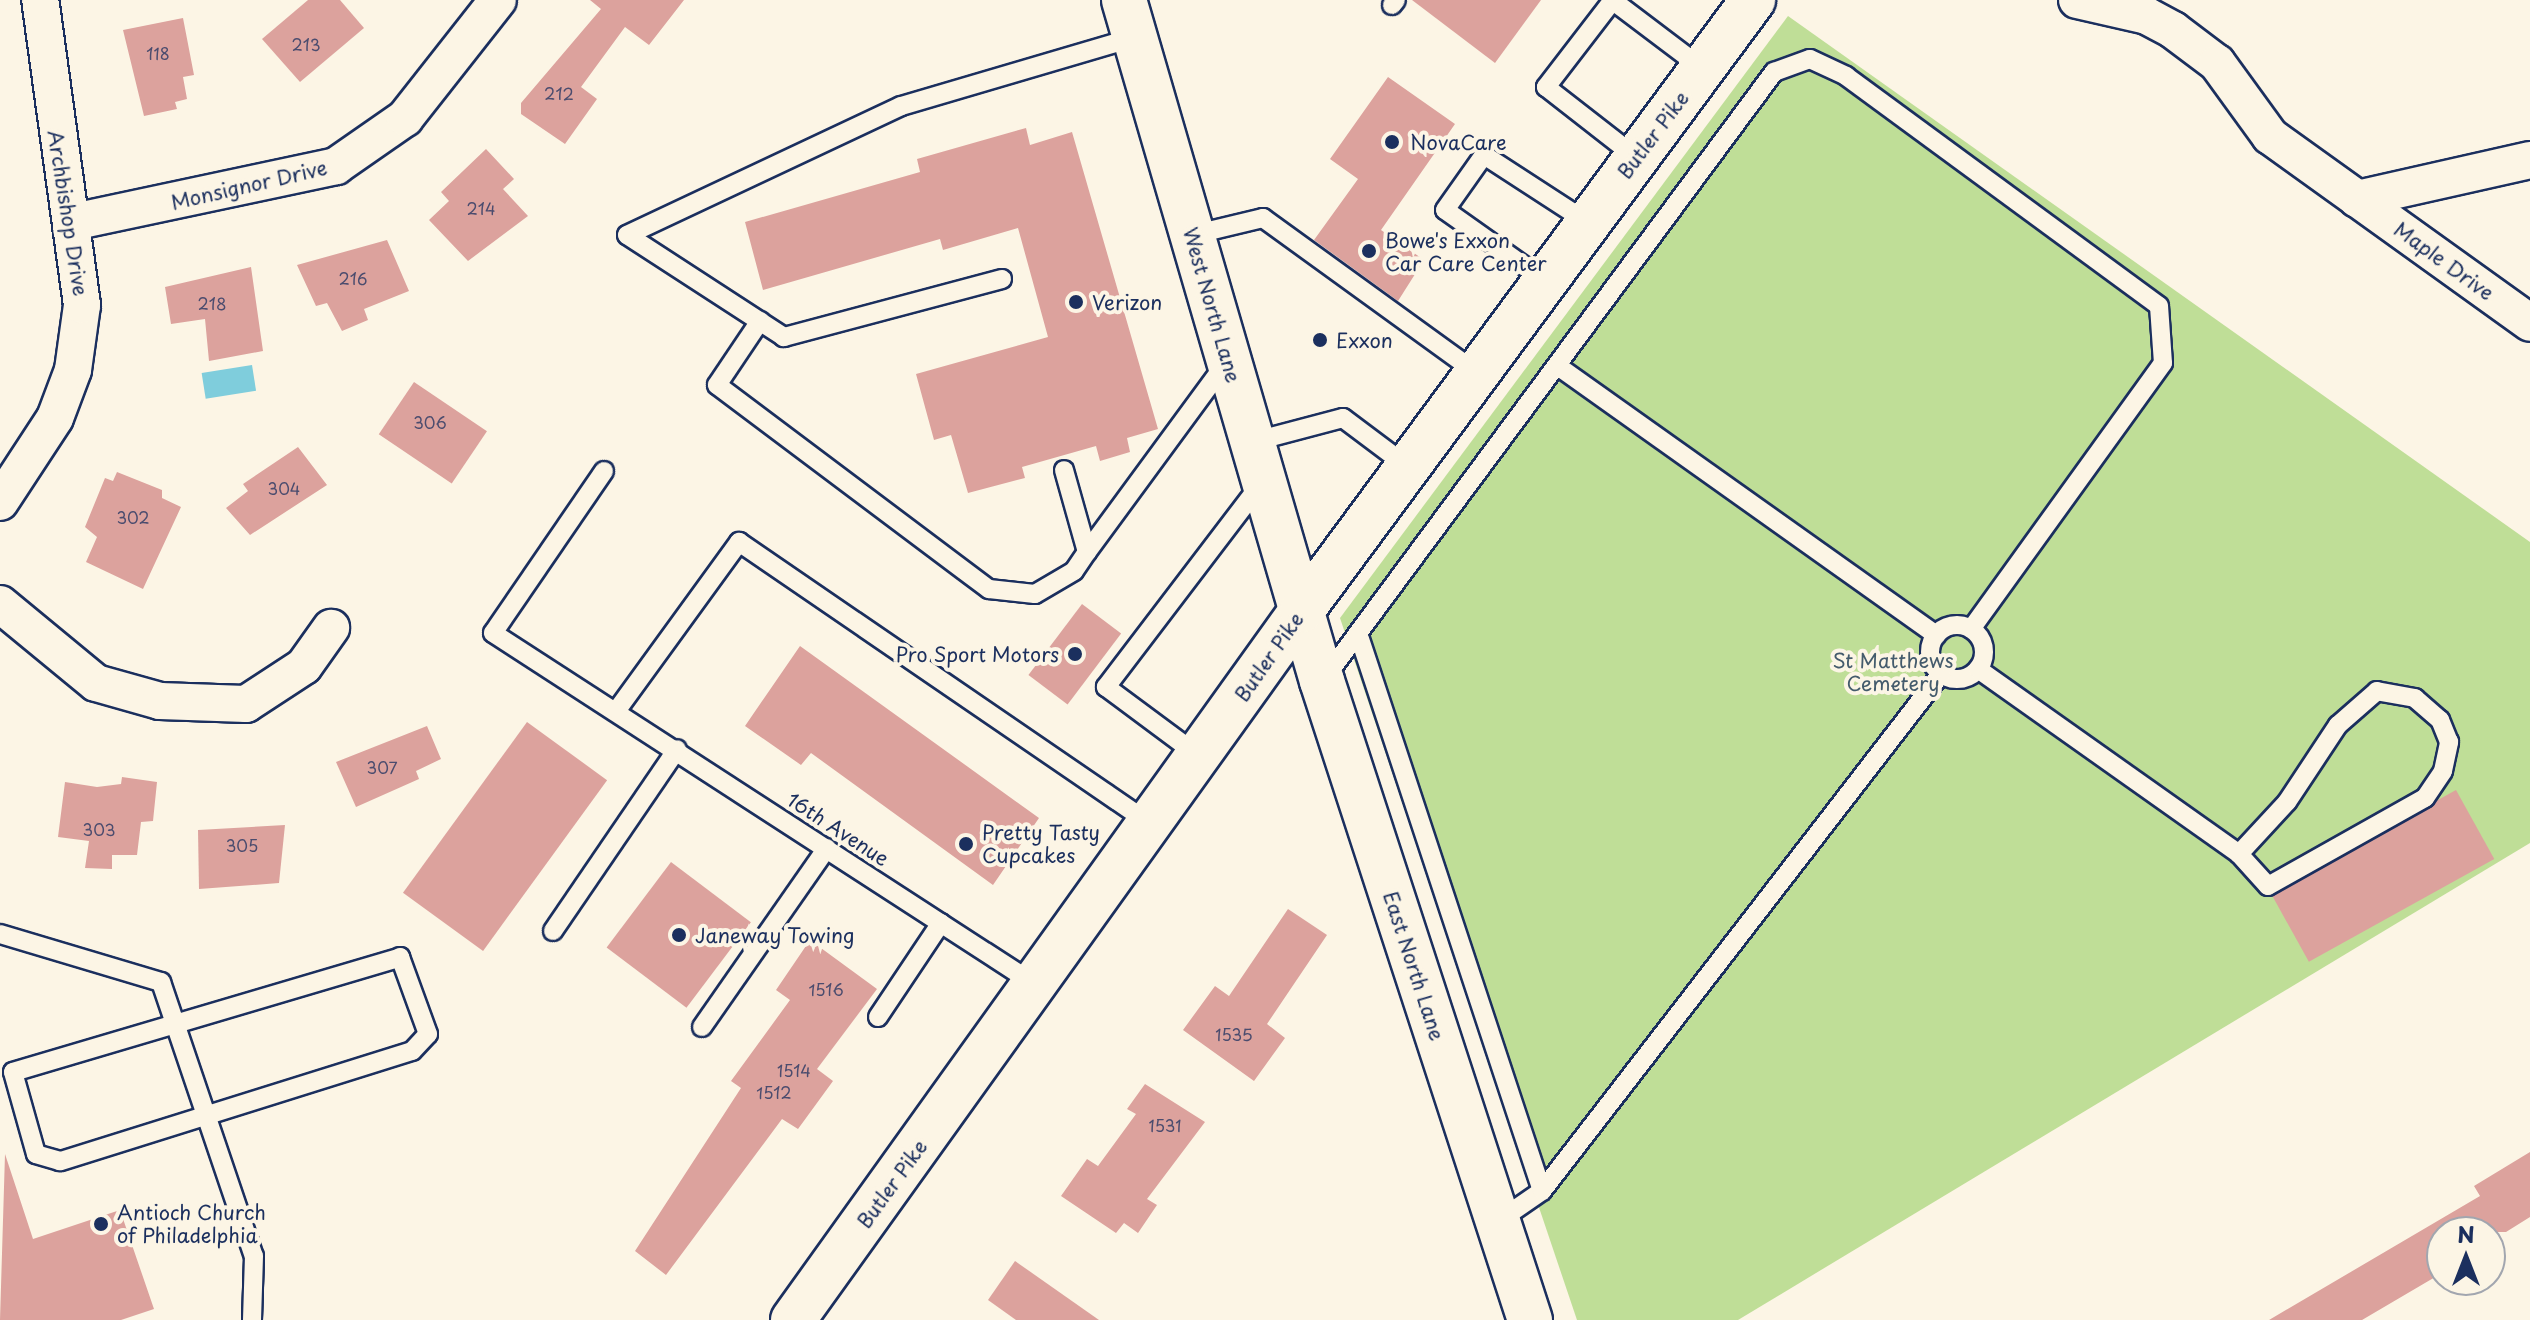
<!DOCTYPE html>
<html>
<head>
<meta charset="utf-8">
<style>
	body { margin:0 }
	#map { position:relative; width:2530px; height:1320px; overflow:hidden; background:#fcf5e5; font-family:"Playpen Sans",sans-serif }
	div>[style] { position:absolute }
	.green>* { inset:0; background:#bfde97 }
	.water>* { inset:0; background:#7fcddc; transform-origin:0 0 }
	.building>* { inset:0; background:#dca29d; transform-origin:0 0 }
	.roads { filter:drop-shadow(2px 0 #1b2f5e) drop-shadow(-2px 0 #1b2f5e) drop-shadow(0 2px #1b2f5e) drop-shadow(0 -2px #1b2f5e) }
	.lane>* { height:18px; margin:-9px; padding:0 9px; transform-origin:9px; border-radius:9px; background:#fcf5e5 }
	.lane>.ring { margin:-9px; padding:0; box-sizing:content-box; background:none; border:18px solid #fcf5e5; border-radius:50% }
	.street>* { height:36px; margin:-18px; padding:0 18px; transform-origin:18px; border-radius:18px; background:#fcf5e5 }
	.secondary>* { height:44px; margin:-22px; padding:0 22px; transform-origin:22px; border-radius:22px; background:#fcf5e5 }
	.primary>* { height:44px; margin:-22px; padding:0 22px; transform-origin:22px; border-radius:22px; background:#fcf5e5 }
	.dots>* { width:22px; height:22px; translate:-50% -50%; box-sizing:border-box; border:4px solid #fcf5e5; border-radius:50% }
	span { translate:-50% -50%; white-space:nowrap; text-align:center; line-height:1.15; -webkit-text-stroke:8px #fcf5e5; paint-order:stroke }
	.number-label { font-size:16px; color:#4b4c6e }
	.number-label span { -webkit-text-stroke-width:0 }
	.street-label { font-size:20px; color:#1b2f5e }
	.poi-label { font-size:20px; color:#1b2f5e }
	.left { translate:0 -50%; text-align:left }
	.right { translate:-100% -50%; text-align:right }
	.park-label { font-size:20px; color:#445b6c }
	.north { position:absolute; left:2426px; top:1216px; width:80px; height:80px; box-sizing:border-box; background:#fcf5e5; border:2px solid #a2a6af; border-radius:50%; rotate:0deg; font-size:22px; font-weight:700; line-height:32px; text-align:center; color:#1b2f5e }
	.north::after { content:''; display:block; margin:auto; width:28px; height:36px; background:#1b2f5e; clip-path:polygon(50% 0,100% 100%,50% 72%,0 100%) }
</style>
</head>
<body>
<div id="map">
	<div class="green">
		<div style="clip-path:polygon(1788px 16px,2530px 542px,2530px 843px,1738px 1320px,1577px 1320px,1340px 618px)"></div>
	</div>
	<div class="water">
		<div style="left:252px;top:365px;width:26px;height:51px;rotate:81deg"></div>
	</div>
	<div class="building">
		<div style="clip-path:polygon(308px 0,340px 0,364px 28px,300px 82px,262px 39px)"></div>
		<div style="clip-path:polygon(590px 0,684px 0,649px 45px,625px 27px,581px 87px,597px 99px,565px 144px,521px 114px,521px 103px,601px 9px)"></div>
		<div style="clip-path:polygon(1412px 0,1541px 0,1495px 63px)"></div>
		<div style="clip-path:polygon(183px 18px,194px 75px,183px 77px,187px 99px,175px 102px,177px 109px,144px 116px,123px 30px)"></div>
		<div style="clip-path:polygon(1388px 77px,1455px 124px,1381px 230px,1424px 260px,1398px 301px,1314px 240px,1358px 179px,1330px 159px)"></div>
		<div style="clip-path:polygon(1026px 128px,1030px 145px,1072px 132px,1158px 429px,1127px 438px,1130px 452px,1100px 461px,1096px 446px,1022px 467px,1025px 478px,968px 493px,951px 435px,934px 440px,916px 374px,1048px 337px,1018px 228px,943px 250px,940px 239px,763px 290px,745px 222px,920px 172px,917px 159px)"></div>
		<div style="clip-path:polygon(486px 149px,514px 179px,503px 189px,528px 216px,468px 261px,429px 220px,449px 201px,441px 192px)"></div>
		<div style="clip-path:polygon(387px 240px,409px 291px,364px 309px,368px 320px,342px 331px,327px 303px,316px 306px,297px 265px)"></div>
		<div style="clip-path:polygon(251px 267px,263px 351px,209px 361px,205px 319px,171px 324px,165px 287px)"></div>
		<div style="left:414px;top:382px;width:88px;height:63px;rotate:34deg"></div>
		<div style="clip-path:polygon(298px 447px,327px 485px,250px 535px,226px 508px,248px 491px,243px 484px)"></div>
		<div style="clip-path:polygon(117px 472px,162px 490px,162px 498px,181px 507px,143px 589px,86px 562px,97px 537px,85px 527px,105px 478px,113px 481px)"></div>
		<div style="left:1082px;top:604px;width:49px;height:89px;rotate:37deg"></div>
		<div style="clip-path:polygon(800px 646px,1039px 818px,993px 885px,811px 753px,801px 765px,745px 726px)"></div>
		<div style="left:527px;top:722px;width:99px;height:211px;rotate:36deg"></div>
		<div style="clip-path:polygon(427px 726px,441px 759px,416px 771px,419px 779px,356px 807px,336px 762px)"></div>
		<div style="clip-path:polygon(122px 777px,157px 782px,153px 821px,141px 822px,137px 855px,112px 855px,112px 869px,85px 868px,89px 841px,58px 837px,65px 782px,97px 787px,121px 784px)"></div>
		<div style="left:2456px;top:790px;width:79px;height:212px;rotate:61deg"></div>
		<div style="clip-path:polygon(285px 825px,279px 883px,199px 889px,198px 830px)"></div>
		<div style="left:671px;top:862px;width:100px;height:107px;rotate:37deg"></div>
		<div style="clip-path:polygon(1288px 909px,1327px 935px,1267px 1024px,1285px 1038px,1254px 1081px,1183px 1030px,1215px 986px,1229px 996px)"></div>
		<div style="clip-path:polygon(810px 940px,877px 989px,817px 1069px,833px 1081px,798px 1129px,782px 1119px,666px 1275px,635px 1251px,741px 1088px,731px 1081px,790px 1000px,776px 990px)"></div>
		<div style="clip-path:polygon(1145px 1084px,1205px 1122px,1147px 1199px,1157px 1205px,1138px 1233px,1124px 1223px,1116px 1233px,1061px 1196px,1087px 1159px,1098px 1166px,1136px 1114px,1127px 1109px)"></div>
		<div style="clip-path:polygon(2530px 1152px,2530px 1217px,2506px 1232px,2442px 1232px,2442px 1273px,2362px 1320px,2269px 1320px,2480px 1196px,2474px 1186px)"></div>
		<div style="clip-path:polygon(5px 1154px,33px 1239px,120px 1210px,154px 1309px,121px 1320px,0 1320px)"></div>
		<div style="clip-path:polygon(1015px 1261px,1099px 1320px,1016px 1320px,988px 1300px)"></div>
	</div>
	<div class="roads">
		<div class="lane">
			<div style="left:1612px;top:0;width:113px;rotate:37.1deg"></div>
			<div style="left:1613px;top:0;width:110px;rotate:127.6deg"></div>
			<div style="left:1546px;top:87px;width:114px;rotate:37.9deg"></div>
			<div style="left:1392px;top:5px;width:6px;rotate:-51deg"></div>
			<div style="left:1192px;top:235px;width:73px;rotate:-13.5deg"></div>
			<div style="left:1263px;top:218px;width:263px;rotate:35.9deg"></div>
			<div style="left:1002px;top:279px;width:226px;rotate:165.1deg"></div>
			<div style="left:784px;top:337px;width:187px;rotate:-147deg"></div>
			<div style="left:627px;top:235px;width:303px;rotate:-25.2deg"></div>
			<div style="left:901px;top:106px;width:245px;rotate:-16.4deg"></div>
			<div style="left:1544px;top:280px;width:121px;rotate:-144.7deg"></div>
			<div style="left:1445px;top:210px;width:67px;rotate:-54.7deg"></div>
			<div style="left:1484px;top:155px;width:123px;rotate:33deg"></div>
			<div style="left:760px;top:321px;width:77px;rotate:123.9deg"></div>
			<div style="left:717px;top:385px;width:340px;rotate:36.9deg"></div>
			<div style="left:989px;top:589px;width:46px;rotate:6.2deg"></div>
			<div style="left:1035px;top:594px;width:45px;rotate:-30.5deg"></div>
			<div style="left:1074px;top:571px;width:23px;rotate:-56deg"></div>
			<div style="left:1087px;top:552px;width:85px;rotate:-105.7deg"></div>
			<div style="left:1559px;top:367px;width:463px;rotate:35.4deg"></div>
			<div style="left:1252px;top:442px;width:94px;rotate:-14.8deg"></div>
			<div style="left:1343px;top:418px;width:80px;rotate:36.9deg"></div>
			<div style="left:604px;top:471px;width:196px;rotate:124.4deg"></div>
			<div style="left:493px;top:633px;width:647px;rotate:32.95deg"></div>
			<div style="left:1087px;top:552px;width:233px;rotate:-53.7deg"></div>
			<div class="ring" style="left:1930px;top:625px;width:36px;height:36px"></div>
			<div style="left:1360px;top:639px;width:581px;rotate:71.75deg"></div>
			<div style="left:1978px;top:669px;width:320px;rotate:35.3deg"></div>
			<div style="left:2239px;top:854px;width:43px;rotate:47.8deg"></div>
			<div style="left:2268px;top:886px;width:180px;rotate:-29.3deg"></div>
			<div style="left:2425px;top:798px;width:32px;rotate:-56deg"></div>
			<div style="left:2443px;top:771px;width:30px;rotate:-78deg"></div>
			<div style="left:2449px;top:742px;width:24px;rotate:-112deg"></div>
			<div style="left:2440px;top:720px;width:33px;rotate:-139deg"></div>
			<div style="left:2415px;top:698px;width:39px;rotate:-170deg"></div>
			<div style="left:2377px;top:691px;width:52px;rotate:138.9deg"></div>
			<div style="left:2338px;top:725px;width:92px;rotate:123.5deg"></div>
			<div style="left:2287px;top:802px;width:71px;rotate:132.7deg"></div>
			<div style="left:1324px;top:679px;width:756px;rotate:-53.45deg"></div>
			<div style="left:1774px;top:72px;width:38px;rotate:-20deg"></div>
			<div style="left:1810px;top:59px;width:40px;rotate:25deg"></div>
			<div style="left:1846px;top:76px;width:388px;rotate:36.3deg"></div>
			<div style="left:2159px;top:306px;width:57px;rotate:86deg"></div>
			<div style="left:2163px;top:363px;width:328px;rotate:125.8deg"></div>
			<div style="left:617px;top:710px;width:208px;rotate:-54deg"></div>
			<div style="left:739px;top:542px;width:498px;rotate:34.4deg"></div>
			<div style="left:1199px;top:756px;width:116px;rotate:-143.4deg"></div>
			<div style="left:1106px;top:687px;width:258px;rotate:-52.7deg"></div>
			<div style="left:553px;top:931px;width:220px;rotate:-55.7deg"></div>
			<div style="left:0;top:934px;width:168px;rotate:16.6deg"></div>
			<div style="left:161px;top:982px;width:289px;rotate:71.3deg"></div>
			<div style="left:254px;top:1256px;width:64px;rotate:91.8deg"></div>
			<div style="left:400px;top:957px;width:82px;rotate:70deg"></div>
			<div style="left:428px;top:1034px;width:23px;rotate:133deg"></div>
			<div style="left:412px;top:1051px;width:369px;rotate:162.6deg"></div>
			<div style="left:60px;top:1161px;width:25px;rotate:-164deg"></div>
			<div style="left:36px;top:1154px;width:85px;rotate:-105.7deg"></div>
			<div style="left:13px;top:1072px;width:404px;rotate:-16.5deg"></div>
			<div style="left:878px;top:1017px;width:113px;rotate:-56.2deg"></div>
			<div style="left:702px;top:1027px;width:218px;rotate:-55.1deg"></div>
			<div style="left:1497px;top:1222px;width:55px;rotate:-34.6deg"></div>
			<div style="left:1542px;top:1191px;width:653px;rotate:-52.34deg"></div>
		</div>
		<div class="street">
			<div style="left:2077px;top:0;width:72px;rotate:12.9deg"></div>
			<div style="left:2147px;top:16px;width:30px;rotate:28deg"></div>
			<div style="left:2173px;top:30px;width:55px;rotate:36.9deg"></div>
			<div style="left:2217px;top:63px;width:90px;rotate:54deg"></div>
			<div style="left:2270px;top:136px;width:320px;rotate:35.7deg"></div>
			<div style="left:2357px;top:199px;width:177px;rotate:-12.7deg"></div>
			<div style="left:73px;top:222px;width:269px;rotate:-12deg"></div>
			<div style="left:336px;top:166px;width:84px;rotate:-34.8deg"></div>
			<div style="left:405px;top:118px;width:150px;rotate:-51.8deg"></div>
			<div style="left:0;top:502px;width:100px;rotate:-56.8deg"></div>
			<div style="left:55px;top:418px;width:51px;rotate:-69.4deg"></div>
			<div style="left:73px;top:370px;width:66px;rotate:-82.1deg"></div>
			<div style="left:82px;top:305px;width:308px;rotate:-97.8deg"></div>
			<div style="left:0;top:604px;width:124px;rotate:39.5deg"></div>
			<div style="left:96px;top:683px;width:66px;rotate:15.7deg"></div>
			<div style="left:160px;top:701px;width:86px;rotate:2deg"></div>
			<div style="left:246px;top:704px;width:69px;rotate:-33.2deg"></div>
			<div style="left:304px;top:666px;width:47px;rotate:-54.6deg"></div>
		</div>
		<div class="secondary">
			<div style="left:1124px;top:0;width:709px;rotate:73.79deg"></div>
			<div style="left:1322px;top:681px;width:672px;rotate:71.97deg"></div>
		</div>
		<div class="primary">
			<div style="left:793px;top:1320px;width:874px;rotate:-54.36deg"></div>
			<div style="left:1302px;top:610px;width:759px;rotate:-53.52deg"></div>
		</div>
	</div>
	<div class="dots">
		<div style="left:1392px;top:142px;background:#1b2f5e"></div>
		<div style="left:1369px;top:251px;background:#1b2f5e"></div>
		<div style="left:1076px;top:302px;background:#1b2f5e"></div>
		<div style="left:1320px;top:340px;background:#1b2f5e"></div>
		<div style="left:1075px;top:654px;background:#1b2f5e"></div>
		<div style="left:966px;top:844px;background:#1b2f5e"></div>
		<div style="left:679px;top:935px;background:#1b2f5e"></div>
		<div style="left:101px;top:1224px;background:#1b2f5e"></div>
	</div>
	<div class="number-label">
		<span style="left:306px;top:44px">213</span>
		<span style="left:158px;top:53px">118</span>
		<span style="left:559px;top:93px">212</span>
		<span style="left:481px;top:208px">214</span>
		<span style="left:353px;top:278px">216</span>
		<span style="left:212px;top:303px">218</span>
		<span style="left:430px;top:422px">306</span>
		<span style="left:284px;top:488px">304</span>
		<span style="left:133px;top:517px">302</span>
		<span style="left:382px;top:767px">307</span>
		<span style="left:99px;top:829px">303</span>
		<span style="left:242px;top:845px">305</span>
		<span style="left:826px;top:989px">1516</span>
		<span style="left:1234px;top:1034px">1535</span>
		<span style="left:794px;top:1070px">1514</span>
		<span style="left:774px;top:1092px">1512</span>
		<span style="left:1165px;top:1125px">1531</span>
	</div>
	<div class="street-label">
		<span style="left:1653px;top:135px;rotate:-53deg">Butler Pike</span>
		<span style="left:249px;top:185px;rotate:-13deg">Monsignor Drive</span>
		<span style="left:68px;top:213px;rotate:81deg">Archbishop Drive</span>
		<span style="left:2444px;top:261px;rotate:36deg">Maple Drive</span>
		<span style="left:1212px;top:305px;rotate:74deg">West North Lane</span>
		<span style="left:1269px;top:657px;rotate:-55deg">Butler Pike</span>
		<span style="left:838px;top:829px;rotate:33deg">16th Avenue</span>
		<span style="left:1414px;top:966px;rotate:72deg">East North Lane</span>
		<span style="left:892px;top:1184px;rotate:-54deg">Butler Pike</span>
	</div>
	<div class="poi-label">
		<span class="left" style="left:1410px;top:142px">NovaCare</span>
		<span class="left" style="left:1385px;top:252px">Bowe's Exxon<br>Car Care Center</span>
		<span class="left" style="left:1092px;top:302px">Verizon</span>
		<span class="left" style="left:1336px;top:340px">Exxon</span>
		<span class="right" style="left:1059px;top:654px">Pro Sport Motors</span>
		<span class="left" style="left:982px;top:844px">Pretty Tasty<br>Cupcakes</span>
		<span class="left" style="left:695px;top:935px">Janeway Towing</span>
		<span class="left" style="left:117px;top:1224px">Antioch Church<br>of Philadelphia</span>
	</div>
	<div class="park-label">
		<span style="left:1893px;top:672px">St Matthews<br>Cemetery</span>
	</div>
	<div class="north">N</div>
</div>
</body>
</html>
